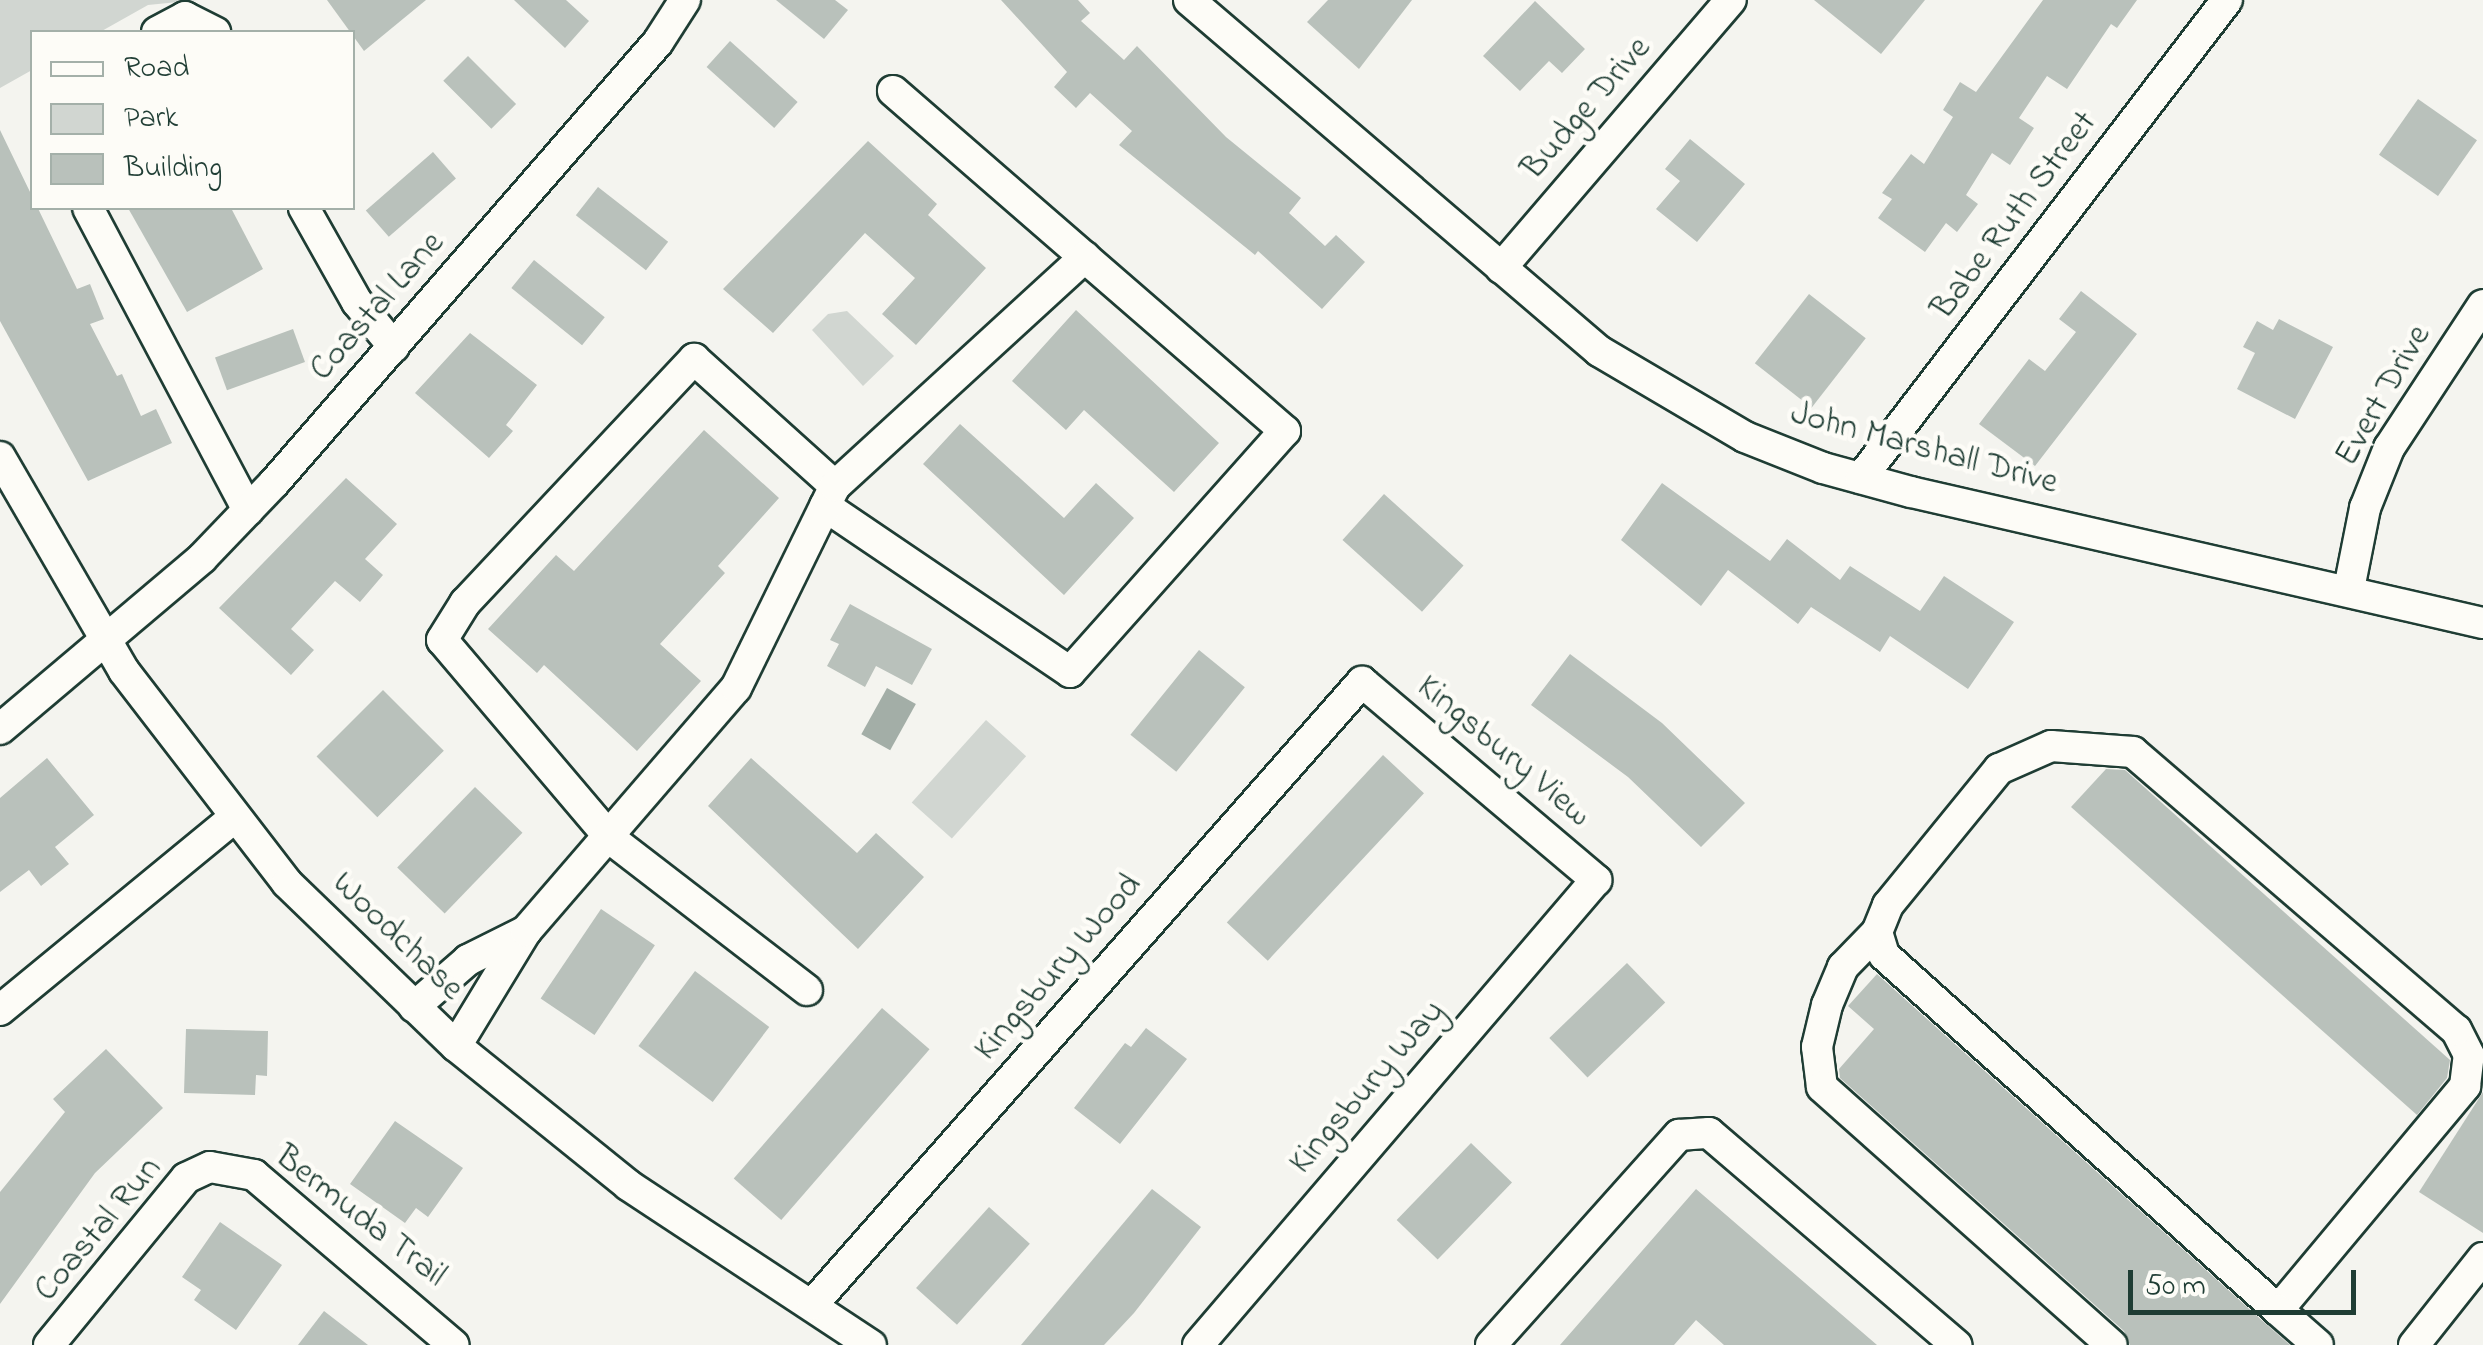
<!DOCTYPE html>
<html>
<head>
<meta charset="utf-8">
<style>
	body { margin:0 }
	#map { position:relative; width:2483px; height:1345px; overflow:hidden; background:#f4f4ef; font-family:"Indie Flower",sans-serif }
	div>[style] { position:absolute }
	.green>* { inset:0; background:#d1d6d1; transform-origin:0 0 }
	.water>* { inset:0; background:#a3aea7; transform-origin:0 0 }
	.building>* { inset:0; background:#b9c1bb; transform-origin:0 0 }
	.roads { filter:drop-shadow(2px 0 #1f3d34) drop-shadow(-2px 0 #1f3d34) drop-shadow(0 2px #1f3d34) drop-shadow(0 -2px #1f3d34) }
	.minor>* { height:30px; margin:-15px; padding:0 15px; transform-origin:15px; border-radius:15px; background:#fdfcf7 }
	span { translate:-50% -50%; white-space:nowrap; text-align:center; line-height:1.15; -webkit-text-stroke:9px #fdfcf7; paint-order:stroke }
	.street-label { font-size:35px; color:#1f3d34 }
	.legend { position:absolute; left:30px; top:30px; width:325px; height:180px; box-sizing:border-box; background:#fdfcf7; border:2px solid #a4b0a9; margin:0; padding:12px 18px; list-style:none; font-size:30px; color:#1f3d34 }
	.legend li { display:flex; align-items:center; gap:20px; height:50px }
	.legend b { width:50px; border:2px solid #a4b0a9 }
	.scale { position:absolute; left:2128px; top:1270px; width:228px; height:45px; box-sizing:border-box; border:5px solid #1f3d34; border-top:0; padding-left:12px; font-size:30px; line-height:35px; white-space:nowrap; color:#1f3d34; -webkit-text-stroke:8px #fdfcf7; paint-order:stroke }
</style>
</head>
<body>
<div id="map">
	<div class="green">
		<div style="clip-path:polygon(0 0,198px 0,148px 5px,100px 32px,32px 32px,32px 70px,0 88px)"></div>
		<div style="clip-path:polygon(847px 311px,894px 356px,863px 386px,812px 330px,828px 314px)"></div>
		<div style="left:986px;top:720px;width:54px;height:111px;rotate:42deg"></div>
	</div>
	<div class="water">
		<div style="left:887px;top:688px;width:33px;height:53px;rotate:29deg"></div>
	</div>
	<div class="building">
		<div style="clip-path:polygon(327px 0,426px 0,364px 51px)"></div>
		<div style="clip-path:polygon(514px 0,566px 0,589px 21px,565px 48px)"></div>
		<div style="clip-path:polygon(776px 0,835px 0,848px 10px,824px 39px)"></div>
		<div style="clip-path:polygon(1001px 0,1078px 0,1090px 13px,1081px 21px,1124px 60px,1137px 46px,1226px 137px,1301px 198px,1289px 213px,1325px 246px,1336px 235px,1365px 262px,1322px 309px,1258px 251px,1255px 255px,1119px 145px,1132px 131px,1090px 93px,1076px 108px,1054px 87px,1067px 72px)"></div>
		<div style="clip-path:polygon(1328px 0,1412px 0,1359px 69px,1307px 22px)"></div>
		<div style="clip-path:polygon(1814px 0,1925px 0,1881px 54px)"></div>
		<div style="clip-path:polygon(2043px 0,2137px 0,2117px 28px,2111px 24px,2067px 89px,2047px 76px,2019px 118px,2034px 128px,2010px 165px,1992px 153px,1966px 195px,1978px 204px,1957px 232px,1946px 223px,1925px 252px,1878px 218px,1892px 199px,1882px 193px,1911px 154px,1924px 164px,1953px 117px,1943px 110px,1960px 82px,1976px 92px)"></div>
		<div style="clip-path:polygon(1535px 1px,1585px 49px,1562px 73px,1549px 61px,1520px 91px,1483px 56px)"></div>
		<div style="left:730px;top:41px;width:91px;height:35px;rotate:42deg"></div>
		<div style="left:468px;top:56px;width:68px;height:35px;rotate:45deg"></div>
		<div style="left:2418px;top:99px;width:72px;height:68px;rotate:35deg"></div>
		<div style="clip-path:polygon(0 130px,77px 289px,90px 284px,104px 319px,90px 324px,117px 376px,122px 374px,141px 416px,156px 409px,172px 443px,88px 481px,0 321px)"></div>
		<div style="clip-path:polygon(1690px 139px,1745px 184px,1697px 242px,1656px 209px,1680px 181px,1665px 169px)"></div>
		<div style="clip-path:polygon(868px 141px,937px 204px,928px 215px,986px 268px,916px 345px,882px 314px,915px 278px,865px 233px,773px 333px,723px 289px)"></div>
		<div style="left:433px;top:152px;width:35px;height:89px;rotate:49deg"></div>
		<div style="left:598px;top:187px;width:89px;height:36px;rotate:38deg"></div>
		<div style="clip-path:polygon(128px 208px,231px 208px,263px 269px,187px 312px)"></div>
		<div style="left:534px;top:260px;width:91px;height:36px;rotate:39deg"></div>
		<div style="clip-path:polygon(2081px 291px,2137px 334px,2035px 466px,1979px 424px,2029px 359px,2045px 371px,2076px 332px,2059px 319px)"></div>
		<div style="left:1809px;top:294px;width:72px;height:88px;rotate:38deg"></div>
		<div style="clip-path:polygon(1076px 310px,1219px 443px,1174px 492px,1084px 410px,1066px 430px,1012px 381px)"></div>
		<div style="clip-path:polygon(2279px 319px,2333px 347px,2295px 419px,2237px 389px,2255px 353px,2243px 347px,2257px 321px,2273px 330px)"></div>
		<div style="left:293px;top:329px;width:35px;height:83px;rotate:70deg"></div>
		<div style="clip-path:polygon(470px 333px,537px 385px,506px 425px,513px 431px,489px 458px,415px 393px)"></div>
		<div style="clip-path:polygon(960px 424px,1064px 518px,1096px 483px,1134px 518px,1064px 595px,923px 464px)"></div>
		<div style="clip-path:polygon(704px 430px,779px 498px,718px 566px,725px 573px,660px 644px,701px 681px,637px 751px,544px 665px,537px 673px,488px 629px,556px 555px,574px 571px)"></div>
		<div style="clip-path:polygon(346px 478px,397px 524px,365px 559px,383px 575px,360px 602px,335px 581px,291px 629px,314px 650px,291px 675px,219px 608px)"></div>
		<div style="clip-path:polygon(1662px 483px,1770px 561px,1787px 539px,1840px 580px,1850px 566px,1920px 611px,1944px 576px,2014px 622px,1968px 689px,1890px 636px,1880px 652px,1811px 607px,1798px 624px,1728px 570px,1701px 606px,1621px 540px)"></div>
		<div style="left:1384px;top:494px;width:107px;height:62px;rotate:42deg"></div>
		<div style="clip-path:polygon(850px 604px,932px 649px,912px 685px,876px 666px,865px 687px,827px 666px,839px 644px,830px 640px)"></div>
		<div style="left:1199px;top:650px;width:59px;height:109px;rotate:39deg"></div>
		<div style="clip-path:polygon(1570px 654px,1662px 723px,1745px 803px,1701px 847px,1628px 777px,1531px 705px)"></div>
		<div style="left:383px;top:690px;width:86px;height:94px;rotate:45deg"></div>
		<div style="left:1383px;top:755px;width:56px;height:229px;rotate:43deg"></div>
		<div style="clip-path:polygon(47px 758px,94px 815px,55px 847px,69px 864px,41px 886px,29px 870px,0 892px,0 798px)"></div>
		<div style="clip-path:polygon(751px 758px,857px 853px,876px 833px,924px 877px,858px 949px,708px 806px)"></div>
		<div style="clip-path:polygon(2106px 769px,2125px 770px,2450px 1060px,2447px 1078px,2417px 1115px,2071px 807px)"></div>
		<div style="left:475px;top:787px;width:66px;height:112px;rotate:44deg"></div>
		<div style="left:601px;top:909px;width:65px;height:108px;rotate:34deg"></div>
		<div style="left:1627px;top:963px;width:55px;height:108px;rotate:46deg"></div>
		<div style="left:695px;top:971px;width:93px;height:94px;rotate:37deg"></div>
		<div style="clip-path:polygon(1877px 974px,2266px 1324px,2290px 1345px,2130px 1345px,2124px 1331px,1840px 1078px,1839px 1069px,1874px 1029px,1848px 1006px)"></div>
		<div style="left:882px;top:1008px;width:63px;height:226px;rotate:41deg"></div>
		<div style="clip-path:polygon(1146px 1028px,1187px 1059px,1120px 1144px,1074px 1108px,1125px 1043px,1131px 1047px)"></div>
		<div style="clip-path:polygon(186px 1029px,268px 1031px,267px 1076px,256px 1075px,255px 1095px,184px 1093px)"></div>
		<div style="clip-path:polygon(106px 1049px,163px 1108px,95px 1173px,0 1304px,0 1192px,65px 1112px,53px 1099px)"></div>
		<div style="clip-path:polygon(2483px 1092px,2483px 1233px,2419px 1192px)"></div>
		<div style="clip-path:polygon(395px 1121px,463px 1168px,428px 1217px,416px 1208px,405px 1223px,350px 1184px)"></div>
		<div style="left:1471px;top:1143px;width:57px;height:107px;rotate:44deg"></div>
		<div style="clip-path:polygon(1152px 1189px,1201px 1227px,1134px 1313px,1104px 1345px,1021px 1345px)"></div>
		<div style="clip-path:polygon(1696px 1189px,1877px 1345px,1724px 1345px,1696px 1320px,1674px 1345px,1560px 1345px)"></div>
		<div style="left:989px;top:1207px;width:55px;height:109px;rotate:42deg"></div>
		<div style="clip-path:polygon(220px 1222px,282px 1265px,236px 1330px,194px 1300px,201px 1290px,182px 1277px)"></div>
		<div style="clip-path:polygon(324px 1311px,368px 1345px,298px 1345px)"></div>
	</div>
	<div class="roads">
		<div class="minor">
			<div style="left:1189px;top:0;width:540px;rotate:40.57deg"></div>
			<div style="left:1599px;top:351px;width:169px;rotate:30.5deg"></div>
			<div style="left:1745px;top:437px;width:84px;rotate:21.7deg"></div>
			<div style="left:1823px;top:468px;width:91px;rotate:15.3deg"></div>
			<div style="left:1911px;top:492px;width:587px;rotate:12.9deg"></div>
			<div style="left:157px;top:32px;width:32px;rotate:-28deg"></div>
			<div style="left:185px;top:17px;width:34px;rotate:27deg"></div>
			<div style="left:88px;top:208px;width:342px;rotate:62.1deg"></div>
			<div style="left:304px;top:208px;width:108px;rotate:60.6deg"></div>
			<div style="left:357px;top:302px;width:58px;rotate:50.6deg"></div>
			<div style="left:1501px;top:268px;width:353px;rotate:-49.4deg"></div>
			<div style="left:0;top:457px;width:247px;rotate:59.9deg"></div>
			<div style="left:124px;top:671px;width:267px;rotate:52.4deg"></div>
			<div style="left:287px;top:883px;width:235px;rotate:44deg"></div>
			<div style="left:456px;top:1046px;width:221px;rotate:38.9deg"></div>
			<div style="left:628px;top:1185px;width:291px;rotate:33.4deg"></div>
			<div style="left:1861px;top:478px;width:602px;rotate:-52.56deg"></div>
			<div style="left:825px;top:506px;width:296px;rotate:34.1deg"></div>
			<div style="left:1070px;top:672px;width:323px;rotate:-48.3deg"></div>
			<div style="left:1285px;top:431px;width:519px;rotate:-139.06deg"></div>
			<div style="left:2349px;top:589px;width:83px;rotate:-78.8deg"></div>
			<div style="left:2365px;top:508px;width:65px;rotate:-68.2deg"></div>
			<div style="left:2389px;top:448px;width:171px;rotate:-56.7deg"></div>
			<div style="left:0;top:729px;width:265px;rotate:-40.2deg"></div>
			<div style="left:202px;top:558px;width:104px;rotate:-46.2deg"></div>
			<div style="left:274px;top:483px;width:585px;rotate:-48.95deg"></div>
			<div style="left:658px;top:42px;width:50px;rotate:-57.3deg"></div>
			<div style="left:1877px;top:932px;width:49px;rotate:134.2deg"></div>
			<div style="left:1843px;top:967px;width:41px;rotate:112.8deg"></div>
			<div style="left:1827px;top:1005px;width:43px;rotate:103.4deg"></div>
			<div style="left:1817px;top:1047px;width:40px;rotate:82.9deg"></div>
			<div style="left:1822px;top:1087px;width:388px;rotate:41.7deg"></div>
			<div style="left:807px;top:990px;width:247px;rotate:-142.4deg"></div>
			<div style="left:611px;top:839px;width:261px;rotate:-130.3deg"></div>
			<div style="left:442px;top:640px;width:44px;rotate:-58.1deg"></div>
			<div style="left:465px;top:603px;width:335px;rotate:-46.8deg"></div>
			<div style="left:694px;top:359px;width:190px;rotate:42deg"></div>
			<div style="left:414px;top:1007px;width:72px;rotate:-41deg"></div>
			<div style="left:468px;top:960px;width:65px;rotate:-26.6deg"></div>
			<div style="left:0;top:1010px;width:303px;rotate:-39.4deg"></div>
			<div style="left:456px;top:1046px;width:135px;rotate:-58.7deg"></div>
			<div style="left:526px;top:931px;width:321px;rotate:-49.2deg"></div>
			<div style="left:736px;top:688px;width:225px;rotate:-63.9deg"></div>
			<div style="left:835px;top:486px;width:339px;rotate:-42.5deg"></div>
			<div style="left:813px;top:1304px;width:830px;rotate:-48.57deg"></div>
			<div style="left:1362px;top:682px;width:307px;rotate:40.2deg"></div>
			<div style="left:1596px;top:880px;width:612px;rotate:130.56deg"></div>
			<div style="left:2278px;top:1310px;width:292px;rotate:-50.1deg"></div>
			<div style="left:2465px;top:1086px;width:31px;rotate:-83deg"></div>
			<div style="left:2469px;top:1055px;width:28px;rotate:-117deg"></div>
			<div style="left:2456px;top:1030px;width:426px;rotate:-139.3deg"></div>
			<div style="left:2133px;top:752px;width:82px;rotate:-175.8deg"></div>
			<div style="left:2051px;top:746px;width:57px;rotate:156.1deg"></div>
			<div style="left:1999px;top:769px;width:176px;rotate:129.2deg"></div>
			<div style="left:1888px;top:905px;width:29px;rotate:112deg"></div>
			<div style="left:1877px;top:932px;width:24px;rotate:73deg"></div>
			<div style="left:1884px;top:955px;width:530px;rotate:42.02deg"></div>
			<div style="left:2278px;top:1310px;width:53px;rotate:41.2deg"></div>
			<div style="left:49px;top:1345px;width:216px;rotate:-50.6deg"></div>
			<div style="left:186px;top:1178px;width:26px;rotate:-25deg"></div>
			<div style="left:210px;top:1167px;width:45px;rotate:10.3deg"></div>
			<div style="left:254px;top:1175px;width:262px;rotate:40.4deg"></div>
			<div style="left:1491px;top:1345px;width:282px;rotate:-48.2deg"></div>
			<div style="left:1679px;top:1135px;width:30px;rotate:-4deg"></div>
			<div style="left:1709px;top:1133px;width:326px;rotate:40.6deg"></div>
			<div style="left:2414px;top:1345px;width:111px;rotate:-51.6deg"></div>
		</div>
	</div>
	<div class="street-label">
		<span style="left:1587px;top:109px;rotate:-49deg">Budge Drive</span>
		<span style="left:2015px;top:216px;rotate:-53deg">Babe Ruth Street</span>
		<span style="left:378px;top:307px;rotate:-49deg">Coastal Lane</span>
		<span style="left:2384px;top:396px;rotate:-60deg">Evert Drive</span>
		<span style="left:1924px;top:449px;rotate:15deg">John Marshall Drive</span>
		<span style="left:1503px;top:752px;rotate:40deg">Kingsbury View</span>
		<span style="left:397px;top:937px;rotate:44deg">Woodchase</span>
		<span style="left:1059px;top:968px;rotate:-49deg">Kingsbury Wood</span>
		<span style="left:1368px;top:1088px;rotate:-49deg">Kingsbury Way</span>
		<span style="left:360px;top:1217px;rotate:38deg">Bermuda Trail</span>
		<span style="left:99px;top:1230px;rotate:-50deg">Coastal Run</span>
	</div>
	<ul class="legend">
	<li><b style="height:12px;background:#fdfcf7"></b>Road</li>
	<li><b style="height:28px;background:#d1d6d1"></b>Park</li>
	<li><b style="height:28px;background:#b9c1bb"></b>Building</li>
	</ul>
	<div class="scale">50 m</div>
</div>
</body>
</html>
